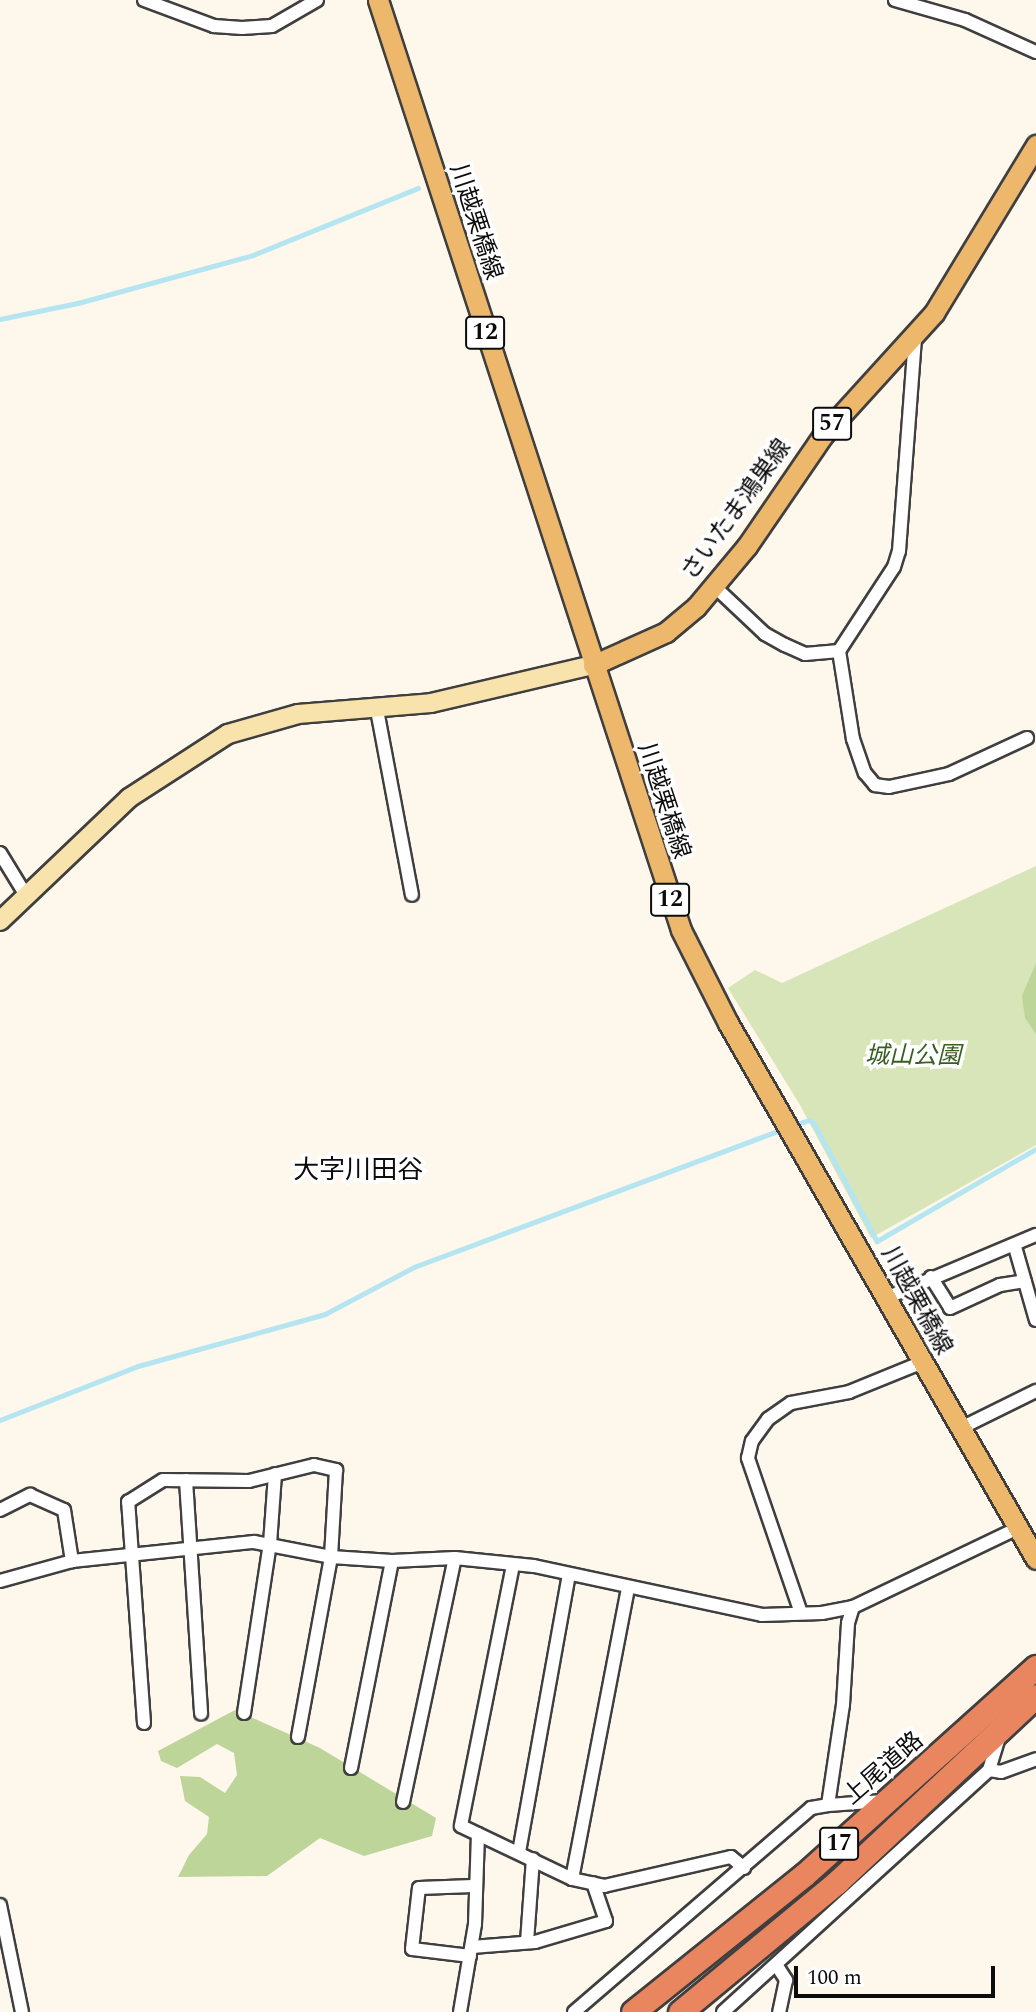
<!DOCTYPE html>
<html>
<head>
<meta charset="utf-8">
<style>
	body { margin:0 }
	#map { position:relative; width:1036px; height:2012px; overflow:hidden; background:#fef7ec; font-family:Spectral,"Noto Sans JP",serif }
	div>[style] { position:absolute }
	.green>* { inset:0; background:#d7e5b9 }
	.forest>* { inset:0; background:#bed599 }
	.stream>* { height:4.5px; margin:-2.25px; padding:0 2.25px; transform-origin:2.25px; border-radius:2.25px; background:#b5e5f1 }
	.roads { filter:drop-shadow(2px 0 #3f3f3f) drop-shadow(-2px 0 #3f3f3f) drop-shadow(0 2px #3f3f3f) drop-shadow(0 -2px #3f3f3f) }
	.street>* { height:12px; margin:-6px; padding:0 6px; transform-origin:6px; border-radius:6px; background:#fff }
	.secondary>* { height:18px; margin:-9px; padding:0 9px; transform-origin:9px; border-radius:9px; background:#f9e3ac }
	.primary>* { height:19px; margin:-9.5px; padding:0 9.5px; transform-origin:9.5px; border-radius:9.5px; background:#eeb86c }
	.highway>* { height:23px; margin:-11.5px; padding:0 11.5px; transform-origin:11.5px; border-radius:11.5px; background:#e9865f }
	span { translate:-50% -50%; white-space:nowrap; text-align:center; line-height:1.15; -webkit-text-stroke:7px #fff; paint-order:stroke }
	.shield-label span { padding:2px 5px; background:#fff; border:2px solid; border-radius:5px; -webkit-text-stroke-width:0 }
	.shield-label { font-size:23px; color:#0c0c0c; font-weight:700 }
	.street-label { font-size:24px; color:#0c0c0c }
	.park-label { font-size:24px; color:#395e22; font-style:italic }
	.neighbourhood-label { font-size:26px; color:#0c0c0c }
	.scale { position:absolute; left:794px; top:1966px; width:201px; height:32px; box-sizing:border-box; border:4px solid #0c0c0c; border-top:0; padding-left:9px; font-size:21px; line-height:24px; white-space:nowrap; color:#0c0c0c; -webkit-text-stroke:5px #fff; paint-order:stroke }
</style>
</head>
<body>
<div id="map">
	<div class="green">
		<div style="clip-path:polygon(1036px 866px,1036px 1145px,871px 1238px,800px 1105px,728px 988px,755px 970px,782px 983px)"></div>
	</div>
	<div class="forest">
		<div style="clip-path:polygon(1036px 963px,1036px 1034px,1025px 1018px,1022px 996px)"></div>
		<div style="clip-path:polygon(235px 1710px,320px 1748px,436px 1818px,432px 1836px,364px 1856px,320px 1838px,267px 1876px,178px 1877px,189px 1855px,207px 1834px,209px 1817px,185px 1801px,180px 1776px,200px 1777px,225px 1793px,237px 1775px,234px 1753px,217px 1744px,177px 1768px,161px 1761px,158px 1751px)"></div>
	</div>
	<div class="stream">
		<div style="left:0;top:319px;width:80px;rotate:-11.6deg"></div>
		<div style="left:78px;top:303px;width:181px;rotate:-15.3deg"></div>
		<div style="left:253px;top:255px;width:178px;rotate:-22.1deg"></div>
		<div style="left:791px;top:1126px;width:19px;rotate:-18deg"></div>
		<div style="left:809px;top:1120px;width:6px;rotate:31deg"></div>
		<div style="left:814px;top:1123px;width:134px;rotate:61.9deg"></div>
		<div style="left:877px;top:1241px;width:184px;rotate:-30.1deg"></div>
		<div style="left:0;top:1420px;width:148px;rotate:-21.4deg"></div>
		<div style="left:138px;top:1366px;width:194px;rotate:-15.5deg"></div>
		<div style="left:325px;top:1314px;width:101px;rotate:-27.8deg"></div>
		<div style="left:414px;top:1267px;width:394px;rotate:-20.5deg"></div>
	</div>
	<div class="roads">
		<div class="street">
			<div style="left:144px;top:0;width:75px;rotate:20.4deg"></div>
			<div style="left:214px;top:26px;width:28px;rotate:4deg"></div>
			<div style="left:242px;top:28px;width:30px;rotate:-4deg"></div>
			<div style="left:272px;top:26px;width:52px;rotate:-30deg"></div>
			<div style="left:895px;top:0;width:73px;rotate:15.9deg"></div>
			<div style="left:965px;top:20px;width:78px;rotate:24.3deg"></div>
			<div style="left:714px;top:586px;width:70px;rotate:43.3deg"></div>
			<div style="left:765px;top:634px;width:23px;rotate:29deg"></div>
			<div style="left:785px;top:645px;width:22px;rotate:24deg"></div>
			<div style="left:805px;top:654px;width:34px;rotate:-5deg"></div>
			<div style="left:839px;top:651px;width:100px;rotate:-56.8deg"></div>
			<div style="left:894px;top:567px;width:17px;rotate:-73deg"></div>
			<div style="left:899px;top:551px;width:215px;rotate:-85.7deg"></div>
			<div style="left:839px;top:651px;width:89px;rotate:81deg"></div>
			<div style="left:853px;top:739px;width:36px;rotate:71deg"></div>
			<div style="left:865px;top:773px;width:16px;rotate:50deg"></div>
			<div style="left:875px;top:785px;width:14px;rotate:8deg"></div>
			<div style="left:889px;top:787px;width:61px;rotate:-12.2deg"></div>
			<div style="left:949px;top:774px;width:86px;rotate:-24.8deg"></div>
			<div style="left:377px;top:710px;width:188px;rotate:79.3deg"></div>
			<div style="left:0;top:853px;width:52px;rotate:58.5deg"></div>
			<div style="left:1015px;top:1247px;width:76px;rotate:74deg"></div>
			<div style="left:931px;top:1277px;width:36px;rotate:58deg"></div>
			<div style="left:950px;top:1308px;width:55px;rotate:-24.7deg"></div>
			<div style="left:1000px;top:1285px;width:25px;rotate:-9deg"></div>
			<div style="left:886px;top:1298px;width:163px;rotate:-22.8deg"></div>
			<div style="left:961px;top:1428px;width:84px;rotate:-26.3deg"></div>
			<div style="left:186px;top:1480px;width:234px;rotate:86.3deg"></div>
			<div style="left:0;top:1510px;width:34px;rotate:-27deg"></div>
			<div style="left:30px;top:1495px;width:37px;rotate:24deg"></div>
			<div style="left:64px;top:1510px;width:52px;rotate:81.1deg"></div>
			<div style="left:513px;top:1565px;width:266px;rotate:101.3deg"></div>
			<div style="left:461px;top:1826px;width:123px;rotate:25.5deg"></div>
			<div style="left:572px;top:1879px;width:33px;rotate:12deg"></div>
			<div style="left:604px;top:1886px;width:130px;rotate:-12.9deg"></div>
			<div style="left:731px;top:1857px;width:17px;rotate:40deg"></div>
			<div style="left:0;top:1581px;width:75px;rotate:-15.5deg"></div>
			<div style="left:72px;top:1561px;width:183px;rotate:-6deg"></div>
			<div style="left:254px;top:1542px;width:78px;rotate:11deg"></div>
			<div style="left:331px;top:1557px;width:61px;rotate:3.8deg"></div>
			<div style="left:392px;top:1561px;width:63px;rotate:-2.7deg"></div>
			<div style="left:455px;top:1558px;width:79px;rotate:5.8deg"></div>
			<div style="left:534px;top:1566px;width:233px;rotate:12.1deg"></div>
			<div style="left:762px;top:1615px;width:60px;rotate:-1.9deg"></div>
			<div style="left:822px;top:1613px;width:32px;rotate:-11deg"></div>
			<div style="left:853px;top:1607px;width:183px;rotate:-25.6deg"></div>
			<div style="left:801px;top:1613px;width:164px;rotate:-108.9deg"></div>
			<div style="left:748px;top:1458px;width:17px;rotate:-77deg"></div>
			<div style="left:752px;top:1441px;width:27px;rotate:-54deg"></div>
			<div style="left:768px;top:1419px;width:28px;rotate:-35deg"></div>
			<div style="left:791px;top:1403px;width:59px;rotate:-10.7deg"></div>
			<div style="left:849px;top:1392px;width:80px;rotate:-22.1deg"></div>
			<div style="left:244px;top:1713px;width:171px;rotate:-81.3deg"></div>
			<div style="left:270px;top:1544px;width:70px;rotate:-85.9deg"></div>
			<div style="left:144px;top:1723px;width:222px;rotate:-94.1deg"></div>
			<div style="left:128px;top:1502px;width:41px;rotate:-32.2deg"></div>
			<div style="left:163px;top:1480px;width:86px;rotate:0.7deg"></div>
			<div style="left:249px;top:1481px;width:67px;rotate:-13.8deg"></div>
			<div style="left:314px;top:1465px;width:23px;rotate:13deg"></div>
			<div style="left:336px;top:1470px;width:87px;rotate:93.3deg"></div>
			<div style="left:331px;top:1557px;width:183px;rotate:100.4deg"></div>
			<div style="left:351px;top:1768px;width:211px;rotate:-78.8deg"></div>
			<div style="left:989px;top:1770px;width:12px;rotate:9deg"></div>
			<div style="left:1001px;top:1772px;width:37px;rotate:-20deg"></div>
			<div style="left:403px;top:1802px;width:249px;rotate:-78deg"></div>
			<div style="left:828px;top:1805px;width:56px;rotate:-4.1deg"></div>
			<div style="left:519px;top:1852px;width:282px;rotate:-79.8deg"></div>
			<div style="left:572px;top:1879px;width:296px;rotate:-79.1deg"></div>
			<div style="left:0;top:1905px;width:109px;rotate:78.4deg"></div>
			<div style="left:527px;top:1942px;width:83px;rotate:-85.9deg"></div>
			<div style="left:472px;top:1947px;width:63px;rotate:-4.5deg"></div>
			<div style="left:535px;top:1942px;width:74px;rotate:-16.5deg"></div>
			<div style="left:606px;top:1921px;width:40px;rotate:-108.9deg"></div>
			<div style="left:470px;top:1956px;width:58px;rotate:-173.1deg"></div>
			<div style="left:412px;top:1949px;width:61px;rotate:-83.5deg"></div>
			<div style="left:419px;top:1888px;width:54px;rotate:-2.1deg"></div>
			<div style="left:777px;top:1966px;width:17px;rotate:57deg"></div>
			<div style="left:786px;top:1980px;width:33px;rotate:102deg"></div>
			<div style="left:460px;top:2012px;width:89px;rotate:-80.3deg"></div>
			<div style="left:475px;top:1924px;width:90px;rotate:-88.1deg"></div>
			<div style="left:574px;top:2012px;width:313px;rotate:-40.7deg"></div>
			<div style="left:811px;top:1808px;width:17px;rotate:-10deg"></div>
			<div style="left:828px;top:1805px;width:101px;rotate:-81.5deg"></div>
			<div style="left:843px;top:1705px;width:82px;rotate:-86.5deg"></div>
			<div style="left:848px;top:1623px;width:17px;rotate:-73deg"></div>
			<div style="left:723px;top:2012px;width:360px;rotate:-42.3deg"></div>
			<div style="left:989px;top:1770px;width:37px;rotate:-73deg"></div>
		</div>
		<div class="secondary">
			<div style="left:0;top:921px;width:178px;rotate:-43.6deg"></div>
			<div style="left:129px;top:798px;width:118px;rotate:-32.9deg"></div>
			<div style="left:228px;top:734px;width:73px;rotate:-15.9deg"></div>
			<div style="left:298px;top:714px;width:133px;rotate:-4.7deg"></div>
			<div style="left:431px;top:703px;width:166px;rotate:-13.2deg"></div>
		</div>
		<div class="primary">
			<div style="left:378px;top:0;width:978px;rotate:71.95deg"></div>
			<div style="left:681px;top:930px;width:104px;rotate:63.2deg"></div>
			<div style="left:728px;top:1023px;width:618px;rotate:60.12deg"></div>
			<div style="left:593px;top:665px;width:80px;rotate:-24.3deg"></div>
			<div style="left:666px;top:632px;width:39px;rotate:-40deg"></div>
			<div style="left:696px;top:607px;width:80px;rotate:-50.1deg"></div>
			<div style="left:747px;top:546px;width:135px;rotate:-55.6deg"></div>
			<div style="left:823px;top:435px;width:165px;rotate:-47.7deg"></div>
			<div style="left:934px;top:313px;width:197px;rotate:-58.7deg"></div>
		</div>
		<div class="highway">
			<div style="left:633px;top:2012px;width:219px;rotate:-38.7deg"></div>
			<div style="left:804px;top:1875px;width:312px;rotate:-41.9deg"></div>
			<div style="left:680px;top:2012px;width:204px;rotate:-39.6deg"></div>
			<div style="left:837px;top:1882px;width:272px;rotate:-43.1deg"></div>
		</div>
	</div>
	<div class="shield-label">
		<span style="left:485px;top:333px">12</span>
		<span style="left:832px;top:424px">57</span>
		<span style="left:670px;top:900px">12</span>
		<span style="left:839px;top:1844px">17</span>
	</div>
	<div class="street-label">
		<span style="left:475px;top:222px;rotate:72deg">川越栗橋線</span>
		<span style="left:737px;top:510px;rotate:-54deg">さいたま鴻巣線</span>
		<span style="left:663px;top:801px;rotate:72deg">川越栗橋線</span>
		<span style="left:916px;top:1301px;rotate:61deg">川越栗橋線</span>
		<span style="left:884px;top:1769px;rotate:-41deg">上尾道路</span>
	</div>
	<div class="park-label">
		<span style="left:913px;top:1057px">城山公園</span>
	</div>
	<div class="neighbourhood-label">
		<span style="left:358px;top:1171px">大字川田谷</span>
	</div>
	<div class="scale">100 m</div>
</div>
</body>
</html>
